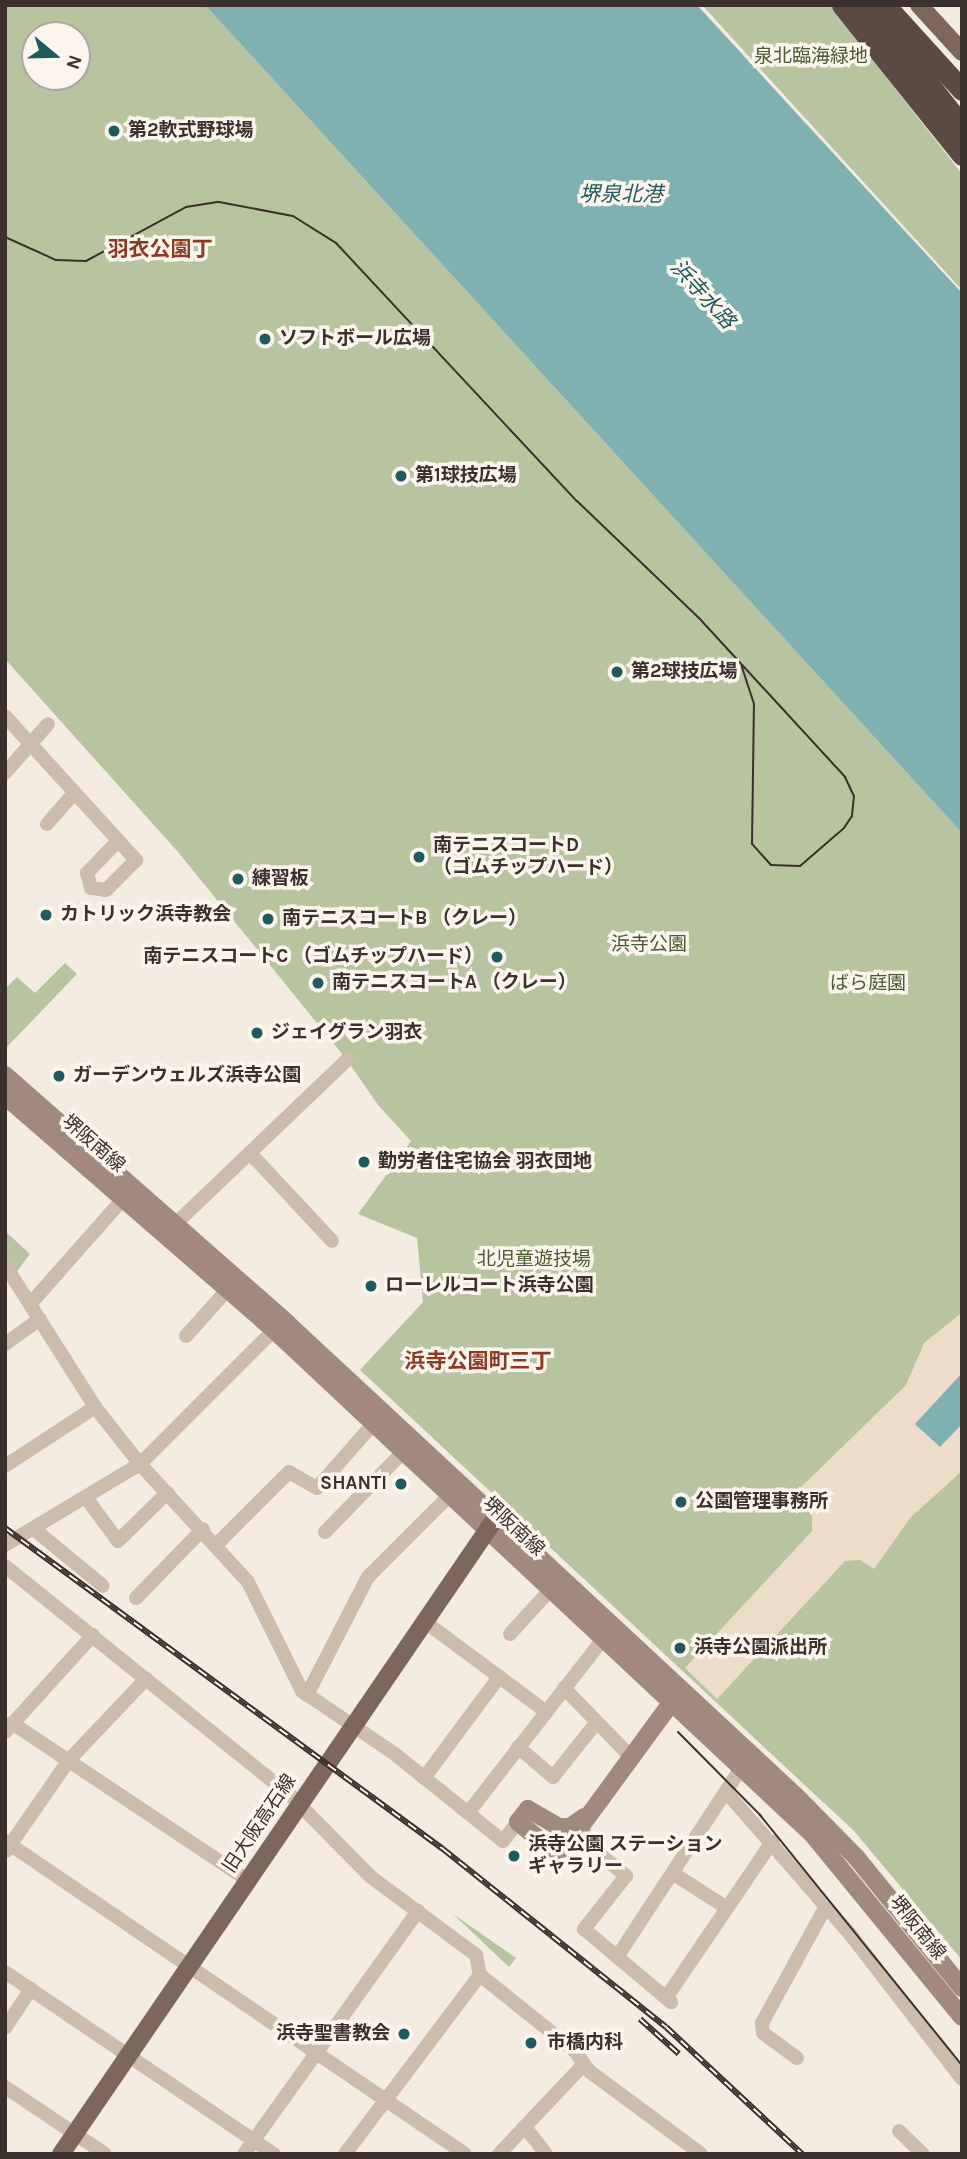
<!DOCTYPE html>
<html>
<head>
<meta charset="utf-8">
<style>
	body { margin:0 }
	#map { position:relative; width:967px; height:2159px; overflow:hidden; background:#f4ebe1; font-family:Karla,"Noto Sans JP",sans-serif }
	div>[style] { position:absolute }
	.green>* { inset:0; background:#b8c4a0 }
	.plaza>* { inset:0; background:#ecdcc8 }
	.water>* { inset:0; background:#7fb0b2 }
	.street>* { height:14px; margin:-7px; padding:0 7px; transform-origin:7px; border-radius:7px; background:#cdbbac }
	.secondary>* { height:18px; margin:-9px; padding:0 9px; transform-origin:9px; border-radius:9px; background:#a18a7d }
	.primary>* { height:18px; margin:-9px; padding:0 9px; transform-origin:9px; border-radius:9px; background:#7d675c }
	.highway>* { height:21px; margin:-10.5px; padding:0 10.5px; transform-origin:10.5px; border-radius:10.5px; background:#5c4a42 }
	.tram>* { height:2px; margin:-1px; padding:0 1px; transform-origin:1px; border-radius:1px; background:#3b302b }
	.rail>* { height:6px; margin-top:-3px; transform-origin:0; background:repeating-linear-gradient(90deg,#fbf5ee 0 10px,#3b302b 0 20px); box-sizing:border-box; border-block:2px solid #3b302b }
	.highway-bridge>* { height:21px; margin:-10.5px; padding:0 10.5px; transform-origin:10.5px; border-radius:10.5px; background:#5c4a42 }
	.dots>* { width:19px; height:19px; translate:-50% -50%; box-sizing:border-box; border:4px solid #fbf5ee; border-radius:50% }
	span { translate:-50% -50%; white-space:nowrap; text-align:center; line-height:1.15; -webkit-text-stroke:7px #fbf5ee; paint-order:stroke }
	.park-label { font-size:19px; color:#4a5a2e }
	.poi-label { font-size:19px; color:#3b302b; font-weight:700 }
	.left { translate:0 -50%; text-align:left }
	.right { translate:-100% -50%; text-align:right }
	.street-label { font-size:19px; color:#3b302b }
	.water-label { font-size:21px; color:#1f5a5e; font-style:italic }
	.neighbourhood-label { font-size:21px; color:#8c3b22; font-weight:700 }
	.frame { position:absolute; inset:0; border:7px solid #3b302b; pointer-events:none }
	.north { position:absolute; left:21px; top:21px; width:70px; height:70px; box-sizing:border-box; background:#fbf5ee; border:2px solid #aea6a0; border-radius:50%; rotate:109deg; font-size:19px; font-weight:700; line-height:28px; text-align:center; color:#3b302b }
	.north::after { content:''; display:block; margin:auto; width:24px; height:32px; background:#1f5a5e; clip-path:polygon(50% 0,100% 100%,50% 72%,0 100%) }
</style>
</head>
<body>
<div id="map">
	<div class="green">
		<div style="clip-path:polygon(evenodd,5px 5px,205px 5px,962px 833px,962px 1960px,854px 1831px,360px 1370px,423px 1302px,417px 1238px,358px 1214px,411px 1141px,378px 1105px,347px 1060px,178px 852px,5px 659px,5px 5px,35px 35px,77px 35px,77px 77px,35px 77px,35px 35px)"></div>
		<div style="clip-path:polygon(702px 5px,830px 5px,962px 174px,962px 290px)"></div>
		<div style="clip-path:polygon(65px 963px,77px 974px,5px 1049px,5px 989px,17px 977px,35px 993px)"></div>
		<div style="clip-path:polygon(5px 1231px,30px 1254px,15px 1274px,5px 1257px)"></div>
		<div style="clip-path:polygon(453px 1914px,516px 1958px,509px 1967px,491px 1950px)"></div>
	</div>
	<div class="plaza">
		<div style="clip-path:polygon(960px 1314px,962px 1471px,911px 1517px,874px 1569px,860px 1560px,845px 1561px,717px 1699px,685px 1668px,812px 1531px,812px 1513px,795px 1493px,906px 1385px,924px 1343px)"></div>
	</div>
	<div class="water">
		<div style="clip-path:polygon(205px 5px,697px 5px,949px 279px,962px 293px,962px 833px)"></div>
		<div style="clip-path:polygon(962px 1373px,962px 1424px,940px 1447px,915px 1424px)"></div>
	</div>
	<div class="street">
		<div style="left:5px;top:716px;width:195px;rotate:47.7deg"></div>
		<div style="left:136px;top:860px;width:42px;rotate:135deg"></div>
		<div style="left:106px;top:890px;width:15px;rotate:-172deg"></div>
		<div style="left:91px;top:888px;width:16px;rotate:-105deg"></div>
		<div style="left:87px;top:873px;width:43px;rotate:-45.9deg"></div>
		<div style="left:5px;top:773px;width:65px;rotate:-48.7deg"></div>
		<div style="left:47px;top:824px;width:41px;rotate:-48.9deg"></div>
		<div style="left:250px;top:1153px;width:120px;rotate:47deg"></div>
		<div style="left:169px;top:1230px;width:246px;rotate:-43.7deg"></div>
		<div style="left:5px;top:1265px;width:168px;rotate:57.6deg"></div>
		<div style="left:95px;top:1407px;width:73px;rotate:51.7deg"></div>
		<div style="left:140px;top:1464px;width:160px;rotate:47.5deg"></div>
		<div style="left:248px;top:1582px;width:122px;rotate:63.6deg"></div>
		<div style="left:302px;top:1691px;width:114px;rotate:34.2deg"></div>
		<div style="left:396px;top:1755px;width:137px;rotate:38.8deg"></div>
		<div style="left:503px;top:1841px;width:24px;rotate:-52deg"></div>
		<div style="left:31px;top:1303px;width:140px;rotate:-48.5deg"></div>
		<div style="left:186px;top:1336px;width:63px;rotate:-48.2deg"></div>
		<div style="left:5px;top:1344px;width:43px;rotate:-35.5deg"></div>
		<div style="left:5px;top:1466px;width:108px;rotate:-33.2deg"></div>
		<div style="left:87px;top:1499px;width:52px;rotate:53.6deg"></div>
		<div style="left:118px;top:1541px;width:69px;rotate:-44.4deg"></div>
		<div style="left:260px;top:1501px;width:41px;rotate:-45deg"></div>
		<div style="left:289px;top:1472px;width:32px;rotate:30deg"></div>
		<div style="left:317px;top:1488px;width:85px;rotate:-48.8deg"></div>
		<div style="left:34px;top:1529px;width:89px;rotate:39.6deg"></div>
		<div style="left:325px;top:1532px;width:122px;rotate:-45.7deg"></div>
		<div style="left:217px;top:1544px;width:59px;rotate:-45deg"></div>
		<div style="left:5px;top:1545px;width:157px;rotate:-31deg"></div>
		<div style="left:140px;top:1464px;width:190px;rotate:-45deg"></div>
		<div style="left:5px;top:1566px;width:368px;rotate:38.8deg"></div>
		<div style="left:292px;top:1797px;width:112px;rotate:45.4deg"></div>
		<div style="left:371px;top:1877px;width:131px;rotate:36.6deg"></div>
		<div style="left:476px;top:1955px;width:20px;rotate:79deg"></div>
		<div style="left:480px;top:1975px;width:122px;rotate:38.7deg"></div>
		<div style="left:575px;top:2051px;width:24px;rotate:55deg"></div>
		<div style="left:589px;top:2071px;width:139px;rotate:36.5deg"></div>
		<div style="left:136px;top:1598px;width:96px;rotate:-45.8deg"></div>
		<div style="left:424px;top:1621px;width:151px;rotate:36.6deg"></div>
		<div style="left:510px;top:1634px;width:59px;rotate:-47.7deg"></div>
		<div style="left:564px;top:1688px;width:95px;rotate:45.9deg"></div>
		<div style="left:307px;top:1695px;width:133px;rotate:-62.7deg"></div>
		<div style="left:368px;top:1577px;width:115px;rotate:-45deg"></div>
		<div style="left:12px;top:1723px;width:283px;rotate:33.7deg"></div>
		<div style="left:5px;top:1732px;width:131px;rotate:-47.8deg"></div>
		<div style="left:518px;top:1747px;width:46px;rotate:40.6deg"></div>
		<div style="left:553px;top:1777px;width:69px;rotate:-51.5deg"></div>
		<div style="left:424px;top:1778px;width:126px;rotate:-53.4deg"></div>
		<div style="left:727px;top:1793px;width:187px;rotate:48.9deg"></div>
		<div style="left:850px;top:1934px;width:183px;rotate:52.3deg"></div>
		<div style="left:468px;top:1813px;width:220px;rotate:-52.2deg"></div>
		<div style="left:584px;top:1818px;width:23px;rotate:90deg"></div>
		<div style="left:584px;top:1841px;width:55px;rotate:39.8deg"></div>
		<div style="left:626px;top:1876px;width:68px;rotate:128.4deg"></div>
		<div style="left:584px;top:1929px;width:114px;rotate:40deg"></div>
		<div style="left:5px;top:1841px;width:556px;rotate:34.23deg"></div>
		<div style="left:6px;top:1851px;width:111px;rotate:-55.3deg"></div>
		<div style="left:69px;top:1760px;width:112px;rotate:-46.5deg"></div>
		<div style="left:674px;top:1874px;width:63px;rotate:32.7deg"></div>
		<div style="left:617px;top:1957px;width:226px;rotate:-56.7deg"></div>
		<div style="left:5px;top:1972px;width:325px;rotate:34.1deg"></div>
		<div style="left:666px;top:1998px;width:189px;rotate:-55.8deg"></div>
		<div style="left:5px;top:2028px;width:47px;rotate:-56.3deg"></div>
		<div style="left:797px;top:2058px;width:42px;rotate:-143.7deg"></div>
		<div style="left:763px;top:2033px;width:10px;rotate:-96deg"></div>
		<div style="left:762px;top:2023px;width:133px;rotate:-61.3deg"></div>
		<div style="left:5px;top:2087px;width:120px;rotate:33.8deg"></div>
		<div style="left:525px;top:2127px;width:34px;rotate:52deg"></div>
		<div style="left:899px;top:2131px;width:33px;rotate:44deg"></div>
		<div style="left:244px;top:2154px;width:299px;rotate:-54.4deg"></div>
		<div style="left:345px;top:2154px;width:224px;rotate:-53deg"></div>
		<div style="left:499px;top:2154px;width:124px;rotate:-46.6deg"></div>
	</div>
	<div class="secondary">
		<div style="left:5px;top:1075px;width:377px;rotate:41.3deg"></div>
		<div style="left:288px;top:1324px;width:693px;rotate:42.9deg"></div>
		<div style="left:796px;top:1796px;width:86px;rotate:45.5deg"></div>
		<div style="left:856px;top:1857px;width:169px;rotate:51deg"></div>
		<div style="left:5px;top:1096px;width:357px;rotate:41deg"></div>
		<div style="left:274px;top:1330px;width:739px;rotate:43.13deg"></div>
		<div style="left:813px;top:1835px;width:235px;rotate:50.7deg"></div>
		<div style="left:584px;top:1817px;width:17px;rotate:144deg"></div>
		<div style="left:570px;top:1827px;width:11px;rotate:180deg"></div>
		<div style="left:559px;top:1827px;width:36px;rotate:-150deg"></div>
		<div style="left:528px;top:1809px;width:16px;rotate:128deg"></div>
		<div style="left:518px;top:1822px;width:45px;rotate:39.6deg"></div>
		<div style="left:553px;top:1851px;width:12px;rotate:-14deg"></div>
		<div style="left:565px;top:1848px;width:190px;rotate:-53.8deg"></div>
	</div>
	<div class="primary">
		<div style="left:919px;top:5px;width:64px;rotate:47.5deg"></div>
		<div style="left:61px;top:2154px;width:769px;rotate:-55.65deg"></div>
	</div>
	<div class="highway">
		<div style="left:842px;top:5px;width:192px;rotate:51.3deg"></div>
		<div style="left:885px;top:5px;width:115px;rotate:47.8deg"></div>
	</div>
	<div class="tram">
		<div style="left:5px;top:237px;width:56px;rotate:24.3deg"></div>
		<div style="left:56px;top:260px;width:30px;rotate:2deg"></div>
		<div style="left:86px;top:261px;width:114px;rotate:-28.4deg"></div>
		<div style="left:186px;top:207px;width:33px;rotate:-9deg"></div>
		<div style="left:219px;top:202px;width:75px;rotate:10.7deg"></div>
		<div style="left:293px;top:216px;width:51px;rotate:32.1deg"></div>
		<div style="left:336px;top:243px;width:353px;rotate:47deg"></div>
		<div style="left:577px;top:501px;width:169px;rotate:43.8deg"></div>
		<div style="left:699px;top:618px;width:216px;rotate:47.4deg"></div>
		<div style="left:845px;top:777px;width:21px;rotate:65deg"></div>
		<div style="left:854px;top:796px;width:20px;rotate:96deg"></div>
		<div style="left:852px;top:816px;width:14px;rotate:124deg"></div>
		<div style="left:844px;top:828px;width:58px;rotate:139.2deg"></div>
		<div style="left:800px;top:866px;width:29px;rotate:-178deg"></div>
		<div style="left:771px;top:865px;width:28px;rotate:-132deg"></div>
		<div style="left:752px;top:844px;width:140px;rotate:-89.2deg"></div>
		<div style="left:754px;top:704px;width:40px;rotate:-108deg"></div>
		<div style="left:678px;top:1732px;width:117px;rotate:45.3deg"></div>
		<div style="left:760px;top:1815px;width:321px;rotate:51.1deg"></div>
	</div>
	<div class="rail">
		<div style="left:5px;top:1528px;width:543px;rotate:36.24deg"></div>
		<div style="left:443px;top:1849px;width:285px;rotate:38.6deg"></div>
		<div style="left:666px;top:2027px;width:186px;rotate:43deg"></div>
		<div style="left:640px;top:2019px;width:52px;rotate:41.9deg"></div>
	</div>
	<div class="highway-bridge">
		<div style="left:867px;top:5px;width:154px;rotate:51.9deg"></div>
	</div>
	<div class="dots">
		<div style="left:114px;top:131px;background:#1f5a5e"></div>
		<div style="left:265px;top:339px;background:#1f5a5e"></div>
		<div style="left:401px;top:476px;background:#1f5a5e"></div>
		<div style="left:617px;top:672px;background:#1f5a5e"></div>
		<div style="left:419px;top:857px;background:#1f5a5e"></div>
		<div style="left:238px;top:879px;background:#1f5a5e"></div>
		<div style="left:46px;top:915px;background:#1f5a5e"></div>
		<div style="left:268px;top:919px;background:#1f5a5e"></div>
		<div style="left:497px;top:957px;background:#1f5a5e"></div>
		<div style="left:318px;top:983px;background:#1f5a5e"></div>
		<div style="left:257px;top:1033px;background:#1f5a5e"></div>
		<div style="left:59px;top:1076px;background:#1f5a5e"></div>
		<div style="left:364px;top:1162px;background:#1f5a5e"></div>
		<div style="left:371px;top:1286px;background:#1f5a5e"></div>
		<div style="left:401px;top:1484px;background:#1f5a5e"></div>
		<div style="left:681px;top:1502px;background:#1f5a5e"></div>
		<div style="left:680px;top:1648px;background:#1f5a5e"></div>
		<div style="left:514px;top:1856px;background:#1f5a5e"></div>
		<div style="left:404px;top:2034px;background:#1f5a5e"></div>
		<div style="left:531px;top:2043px;background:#1f5a5e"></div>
	</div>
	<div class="park-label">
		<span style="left:811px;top:57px">泉北臨海緑地</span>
		<span style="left:649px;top:945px">浜寺公園</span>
		<span style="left:868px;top:984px">ばら庭園</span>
		<span style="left:534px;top:1260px">北児童遊技場</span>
	</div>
	<div class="poi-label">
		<span class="left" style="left:128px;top:131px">第2軟式野球場</span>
		<span class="left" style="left:279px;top:339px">ソフトボール広場</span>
		<span class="left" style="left:415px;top:476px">第1球技広場</span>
		<span class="left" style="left:631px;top:672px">第2球技広場</span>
		<span class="left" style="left:433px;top:857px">南テニスコートD<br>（ゴムチップハード）</span>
		<span class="left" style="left:252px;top:879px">練習板</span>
		<span class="left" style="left:60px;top:915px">カトリック浜寺教会</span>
		<span class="left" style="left:282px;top:919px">南テニスコートB （クレー）</span>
		<span class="right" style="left:483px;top:957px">南テニスコートC （ゴムチップハード）</span>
		<span class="left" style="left:332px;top:983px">南テニスコートA （クレー）</span>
		<span class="left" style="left:271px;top:1033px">ジェイグラン羽衣</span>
		<span class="left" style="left:73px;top:1076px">ガーデンウェルズ浜寺公園</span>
		<span class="left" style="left:378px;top:1162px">勤労者住宅協会 羽衣団地</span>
		<span class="left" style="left:385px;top:1286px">ローレルコート浜寺公園</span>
		<span class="right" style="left:387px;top:1484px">SHANTI</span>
		<span class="left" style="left:695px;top:1502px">公園管理事務所</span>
		<span class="left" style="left:694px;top:1648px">浜寺公園派出所</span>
		<span class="left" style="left:528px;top:1856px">浜寺公園 ステーション<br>ギャラリー</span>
		<span class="right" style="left:390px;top:2034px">浜寺聖書教会</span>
		<span class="left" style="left:547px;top:2043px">市橋内科</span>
	</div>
	<div class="street-label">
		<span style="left:93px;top:1144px;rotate:41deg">堺阪南線</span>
		<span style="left:513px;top:1527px;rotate:43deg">堺阪南線</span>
		<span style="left:260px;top:1824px;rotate:-56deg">旧大阪高石線</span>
		<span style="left:917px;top:1928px;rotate:51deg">堺阪南線</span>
	</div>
	<div class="water-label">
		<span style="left:621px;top:194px">堺泉北港</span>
		<span style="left:703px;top:294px;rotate:48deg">浜寺水路</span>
	</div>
	<div class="neighbourhood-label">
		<span style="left:160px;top:249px">羽衣公園丁</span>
		<span style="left:478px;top:1361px">浜寺公園町三丁</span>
	</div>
	<div class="frame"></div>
	<div class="north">N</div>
</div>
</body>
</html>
